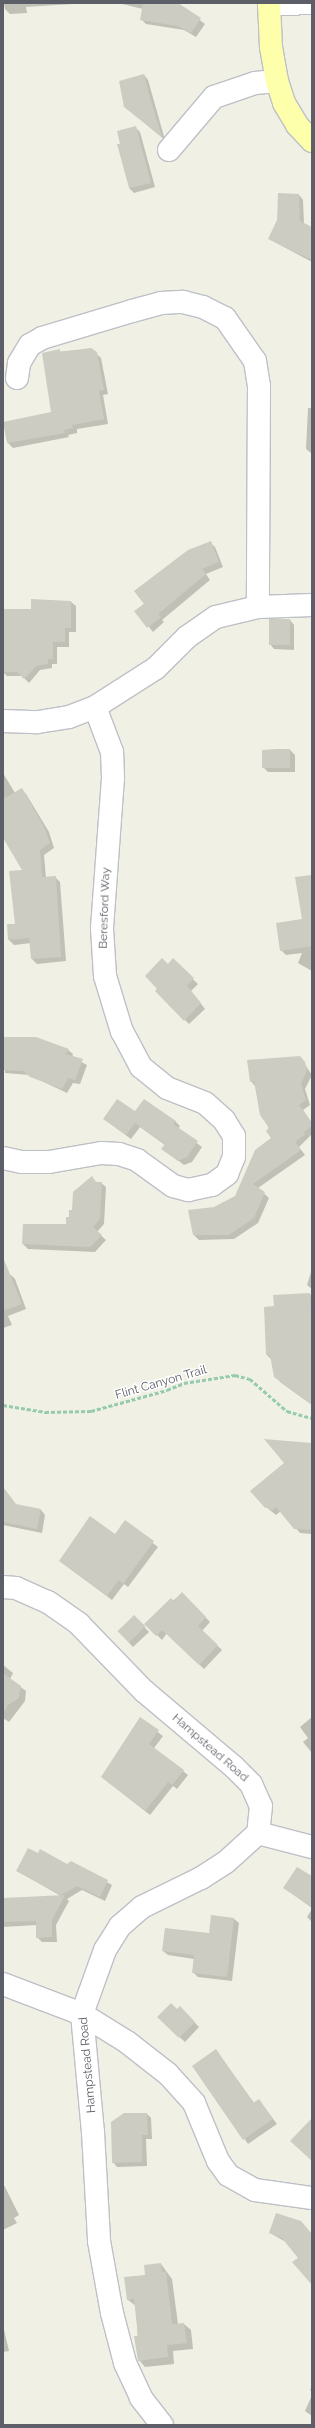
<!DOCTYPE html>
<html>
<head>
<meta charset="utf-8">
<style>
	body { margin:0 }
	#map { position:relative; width:315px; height:2428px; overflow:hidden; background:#f0f0e4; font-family:Raleway,sans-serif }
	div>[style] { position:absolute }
	.shadow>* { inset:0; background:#0003; transform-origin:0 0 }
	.building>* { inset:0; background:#cdccc3; transform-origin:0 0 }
	.path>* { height:2.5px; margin-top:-1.25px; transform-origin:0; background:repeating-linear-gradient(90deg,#96cbb0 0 4px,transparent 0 6px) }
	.roads { filter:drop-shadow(1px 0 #bec0c7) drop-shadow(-1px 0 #bec0c7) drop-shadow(0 1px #bec0c7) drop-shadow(0 -1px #bec0c7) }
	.minor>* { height:22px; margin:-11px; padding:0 11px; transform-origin:11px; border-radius:11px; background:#fff }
	.major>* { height:22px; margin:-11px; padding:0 11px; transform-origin:11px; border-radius:11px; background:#fdffab }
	span { translate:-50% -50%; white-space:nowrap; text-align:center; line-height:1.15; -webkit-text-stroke:3px #fff; paint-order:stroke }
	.street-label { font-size:12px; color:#5c5f67 }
	.frame { position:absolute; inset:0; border:4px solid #5c5f67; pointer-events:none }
</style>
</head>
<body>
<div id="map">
	<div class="shadow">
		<div style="clip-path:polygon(4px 3px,73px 3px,73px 4px,26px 7px,27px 13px,10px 14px,5px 9px)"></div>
		<div style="clip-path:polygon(118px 3px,177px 3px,205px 24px,196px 37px,184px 30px,146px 24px,141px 19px,143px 9px)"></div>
		<div style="clip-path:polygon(144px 75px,148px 80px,165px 140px,125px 107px)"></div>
		<div style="clip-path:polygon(135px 127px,140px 132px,155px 187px,134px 193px,129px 188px)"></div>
		<div style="clip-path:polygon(299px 195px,303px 200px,304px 224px,312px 228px,312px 262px,269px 239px)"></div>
		<div style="clip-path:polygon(91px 349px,101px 358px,108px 394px,103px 395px,108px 424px,77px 429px,77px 433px,68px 435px,69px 437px,13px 448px,8px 443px,4px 423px,52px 413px,44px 353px)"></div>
		<div style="clip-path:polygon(308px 408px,312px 408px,312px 454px,306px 449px)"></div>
		<div style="clip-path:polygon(210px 543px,215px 547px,223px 567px,206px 574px,210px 580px,162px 620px,164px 622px,153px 632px,136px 611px)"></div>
		<div style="clip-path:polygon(71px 602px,76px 606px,76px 632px,69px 632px,69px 647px,57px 647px,57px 664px,52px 664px,52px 668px,40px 670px,29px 683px,22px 676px,7px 676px,3px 672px,3px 610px,32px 610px)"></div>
		<div style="clip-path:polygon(290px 620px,294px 625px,294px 650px,274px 649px,270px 644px)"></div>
		<div style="clip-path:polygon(290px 750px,295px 755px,295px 772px,268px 772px,263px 767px)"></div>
		<div style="clip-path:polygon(3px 773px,15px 793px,21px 789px,26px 794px,49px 832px,54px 848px,44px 855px,46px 878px,55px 877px,60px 882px,66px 961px,37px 964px,32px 959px,31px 943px,14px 945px,9px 940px,16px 925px,24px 870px,3px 837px)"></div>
		<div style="clip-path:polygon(312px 876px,312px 971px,298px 963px,302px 953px,286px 955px,281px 950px,303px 919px)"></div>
		<div style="clip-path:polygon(173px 960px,198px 984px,191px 991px,205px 1009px,189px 1024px,156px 991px,168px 965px)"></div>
		<div style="clip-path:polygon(3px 1038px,68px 1050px,73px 1054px,72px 1057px,87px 1065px,80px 1084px,73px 1083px,67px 1093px,29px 1075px,5px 1073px)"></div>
		<div style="clip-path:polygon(302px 1060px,312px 1075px,305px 1089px,310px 1105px,303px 1110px,312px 1123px,312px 1134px,299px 1147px,305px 1155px,258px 1188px,269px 1198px,258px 1223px,234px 1239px,199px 1240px,194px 1235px,215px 1208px,236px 1196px,272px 1139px,255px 1086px,251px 1081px)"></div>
		<div style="clip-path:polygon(135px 1113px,175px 1121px,180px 1126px,178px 1129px,202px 1147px,192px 1162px,184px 1165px,163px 1149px,165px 1145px,140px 1127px,131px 1139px,104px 1119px)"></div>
		<div style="clip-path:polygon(96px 1183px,101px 1183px,106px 1187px,104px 1224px,97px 1232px,106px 1240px,95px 1252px,28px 1249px,23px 1244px,24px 1225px,67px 1225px,72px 1210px)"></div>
		<div style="clip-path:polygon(311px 1272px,312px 1272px,312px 1289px,307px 1285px)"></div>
		<div style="clip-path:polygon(11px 1275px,15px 1279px,26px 1309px,8px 1316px,12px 1325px,3px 1328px,3px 1278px)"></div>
		<div style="clip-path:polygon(309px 1294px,312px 1296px,312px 1405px,280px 1382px,272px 1360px,267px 1355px,275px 1307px)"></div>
		<div style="clip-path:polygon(312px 1444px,312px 1534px,300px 1533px,281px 1511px,276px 1515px,266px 1507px)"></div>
		<div style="clip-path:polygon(3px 1487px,17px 1506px,41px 1510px,45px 1515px,42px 1533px,3px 1525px)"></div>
		<div style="clip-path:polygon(125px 1522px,158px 1547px,128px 1587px,124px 1584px,112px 1600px,65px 1565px,115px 1535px)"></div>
		<div style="clip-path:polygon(182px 1593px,210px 1622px,202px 1631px,222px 1650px,204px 1669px,167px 1633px,162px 1640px,146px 1624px)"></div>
		<div style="left:134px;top:1616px;width:22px;height:22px;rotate:47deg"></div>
		<div style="clip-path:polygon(3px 1665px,13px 1673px,10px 1679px,26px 1691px,25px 1701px,9px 1722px,3px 1718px)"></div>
		<div style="clip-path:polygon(312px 1717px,312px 1753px,303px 1742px,308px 1738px,300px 1727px)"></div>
		<div style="clip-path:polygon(140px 1719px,163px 1736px,154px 1748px,188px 1775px,177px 1789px,173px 1786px,150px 1815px,102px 1777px)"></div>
		<div style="clip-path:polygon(71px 1862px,112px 1885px,105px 1901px,82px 1890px,67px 1899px,69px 1901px,56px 1925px,57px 1942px,42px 1942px,37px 1937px,37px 1925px,3px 1927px,3px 1899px,61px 1896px,17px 1871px,67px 1865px)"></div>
		<div style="clip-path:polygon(312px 1878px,312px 1908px,284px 1888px)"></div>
		<div style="clip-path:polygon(312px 1909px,312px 1922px,307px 1917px)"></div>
		<div style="clip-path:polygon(212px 1916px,234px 1919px,239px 1923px,232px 1981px,198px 1977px,193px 1972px,194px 1959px,168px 1955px,163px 1951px,210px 1934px)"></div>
		<div style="clip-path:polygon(180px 2008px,199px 2027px,185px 2042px,158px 2017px)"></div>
		<div style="clip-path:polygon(216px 2050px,254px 2103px,259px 2100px,277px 2124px,248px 2144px,194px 2066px)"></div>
		<div style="clip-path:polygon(147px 2114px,151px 2118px,152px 2139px,146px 2139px,147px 2166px,117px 2167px,113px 2162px)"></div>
		<div style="clip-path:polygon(3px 2183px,19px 2215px,14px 2218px,17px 2223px,3px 2230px)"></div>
		<div style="clip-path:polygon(270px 2233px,312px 2235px,312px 2284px,299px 2258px,286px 2242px)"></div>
		<div style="clip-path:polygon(161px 2264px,172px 2279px,178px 2324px,184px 2324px,191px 2330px,193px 2349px,173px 2351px,174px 2364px,145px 2367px,139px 2360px,136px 2306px,128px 2300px,146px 2276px)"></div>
		<div style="clip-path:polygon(3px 2325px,9px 2351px,3px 2352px)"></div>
		<div style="clip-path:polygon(312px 2385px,312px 2392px,310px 2390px)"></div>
		<div style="clip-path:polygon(312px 2395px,312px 2416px,305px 2411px)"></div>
	</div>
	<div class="building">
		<div style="clip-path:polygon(143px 3px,178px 3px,201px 18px,191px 33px,178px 26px,140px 20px)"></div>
		<div style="clip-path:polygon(144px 74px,149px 94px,162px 137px,124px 107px,119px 81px)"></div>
		<div style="clip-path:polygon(136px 126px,151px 183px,129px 188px,117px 144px,120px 144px,117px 131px)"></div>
		<div style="clip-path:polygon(278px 193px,299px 194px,300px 221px,312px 227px,312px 260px,268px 239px,277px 220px)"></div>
		<div style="clip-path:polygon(91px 348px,97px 352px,104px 390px,99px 391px,104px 419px,72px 425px,73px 428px,64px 430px,65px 433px,7px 443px,3px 422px,51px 412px,42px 353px,60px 349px,60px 352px)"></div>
		<div style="clip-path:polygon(211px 541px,219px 562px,202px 569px,206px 574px,158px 614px,161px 617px,147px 628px,134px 611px,144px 604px,134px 591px,188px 550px)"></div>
		<div style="clip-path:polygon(31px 599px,71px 601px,71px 628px,65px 628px,65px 642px,53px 642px,53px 659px,48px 659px,48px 664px,36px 666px,24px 679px,17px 672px,3px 672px,3px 609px,31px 609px)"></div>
		<div style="left:269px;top:619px;width:21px;height:26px"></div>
		<div style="clip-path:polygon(276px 749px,290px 749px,290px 768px,262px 768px,262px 750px)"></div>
		<div style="clip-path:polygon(22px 788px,44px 827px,50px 843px,40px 850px,42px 877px,56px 876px,61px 957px,31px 959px,29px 938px,8px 940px,7px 924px,15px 924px,9px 871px,22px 870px,3px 838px,3px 799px)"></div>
		<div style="clip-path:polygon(312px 875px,312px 946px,280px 951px,276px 923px,302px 919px,295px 877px)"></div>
		<div style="clip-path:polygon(162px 958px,168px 964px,173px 958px,194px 978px,187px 986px,201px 1003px,184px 1021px,155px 991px,157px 989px,145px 976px)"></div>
		<div style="clip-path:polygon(3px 1037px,36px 1037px,69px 1049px,66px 1054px,83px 1059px,75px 1080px,68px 1078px,62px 1089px,30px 1077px,23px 1071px,3px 1070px)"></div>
		<div style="clip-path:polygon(300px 1056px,305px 1062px,307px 1070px,301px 1084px,306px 1100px,299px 1105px,312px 1123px,312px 1126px,304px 1132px,305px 1134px,295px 1142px,301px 1150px,253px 1184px,265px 1192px,254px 1218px,229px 1235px,193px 1235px,188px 1210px,214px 1207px,235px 1196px,255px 1150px,271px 1138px,266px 1131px,269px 1128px,260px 1115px,254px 1081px,250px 1082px,247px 1060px)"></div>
		<div style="clip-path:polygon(117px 1099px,135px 1111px,144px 1099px,176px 1121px,173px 1124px,198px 1141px,187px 1157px,178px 1161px,161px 1149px,165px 1144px,135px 1123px,126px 1135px,103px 1119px)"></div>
		<div style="clip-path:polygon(92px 1176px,96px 1182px,102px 1182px,100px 1219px,93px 1227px,102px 1235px,90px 1247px,22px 1244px,23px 1224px,66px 1224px,66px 1217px,69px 1217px,69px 1210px,72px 1210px,73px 1192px)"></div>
		<div style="clip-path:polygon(3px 1257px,22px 1304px,3px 1311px)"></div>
		<div style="clip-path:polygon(310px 1293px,312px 1323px,312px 1405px,274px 1377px,270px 1355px,266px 1355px,264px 1307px,274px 1306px,273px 1295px)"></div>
		<div style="clip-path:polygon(264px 1439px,312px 1443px,312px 1530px,294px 1529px,276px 1507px,271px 1511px,267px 1507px,265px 1508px,250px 1491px,284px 1463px)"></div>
		<div style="clip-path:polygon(3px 1487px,16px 1504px,41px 1509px,37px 1529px,3px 1522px)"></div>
		<div style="clip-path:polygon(90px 1516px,115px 1534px,125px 1520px,154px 1541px,123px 1584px,119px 1580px,107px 1596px,59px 1561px)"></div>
		<div style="clip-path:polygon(182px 1592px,206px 1617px,198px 1626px,218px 1645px,199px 1665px,162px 1630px,156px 1636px,144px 1624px,171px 1598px,174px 1601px)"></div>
		<div style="left:134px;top:1615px;width:16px;height:23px;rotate:45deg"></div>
		<div style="clip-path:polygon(3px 1673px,21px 1686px,18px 1699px,8px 1705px,3px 1714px)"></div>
		<div style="clip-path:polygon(140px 1717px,159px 1730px,149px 1744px,184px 1770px,172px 1785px,168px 1782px,145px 1811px,101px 1777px)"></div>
		<div style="clip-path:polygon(28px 1848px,38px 1853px,40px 1849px,67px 1864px,71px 1861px,108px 1880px,100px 1897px,77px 1886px,61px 1895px,16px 1871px)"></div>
		<div style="clip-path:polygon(297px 1867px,312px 1876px,312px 1907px,283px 1888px)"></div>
		<div style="clip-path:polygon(65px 1895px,52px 1920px,52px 1937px,36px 1938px,36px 1921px,3px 1922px,3px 1898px)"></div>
		<div style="clip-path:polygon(211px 1915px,234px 1918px,227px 1977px,192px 1973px,194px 1955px,162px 1951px,165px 1928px,209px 1933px)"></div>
		<div style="clip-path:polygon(171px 2003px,177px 2009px,180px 2006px,195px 2022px,179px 2038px,157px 2017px)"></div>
		<div style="clip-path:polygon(216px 2049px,253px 2103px,259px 2099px,273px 2119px,243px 2140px,192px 2066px)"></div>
		<div style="clip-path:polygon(124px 2113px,147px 2113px,148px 2135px,142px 2135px,142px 2162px,112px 2163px,111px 2122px)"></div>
		<div style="clip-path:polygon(312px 2118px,312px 2161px,290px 2141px)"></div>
		<div style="clip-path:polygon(276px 2213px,301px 2221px,312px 2234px,312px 2285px,292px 2262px,298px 2258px,282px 2238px,269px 2233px)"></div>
		<div style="clip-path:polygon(161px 2263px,162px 2272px,166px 2271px,172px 2324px,184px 2323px,187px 2343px,167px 2345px,168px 2357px,138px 2361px,134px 2336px,138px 2336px,134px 2299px,127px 2300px,124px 2277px,145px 2275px,144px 2265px)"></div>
	</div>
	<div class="path">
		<div style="left:3px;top:1405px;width:43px;rotate:9.5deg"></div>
		<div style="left:45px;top:1412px;width:46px;rotate:-1.2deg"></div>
		<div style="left:91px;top:1411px;width:79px;rotate:-15.4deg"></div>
		<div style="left:167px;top:1390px;width:18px;rotate:-22deg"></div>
		<div style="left:184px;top:1383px;width:52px;rotate:-8.9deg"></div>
		<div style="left:235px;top:1375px;width:16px;rotate:15deg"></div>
		<div style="left:250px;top:1379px;width:49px;rotate:40.9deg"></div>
		<div style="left:287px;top:1411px;width:26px;rotate:16deg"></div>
	</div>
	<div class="roads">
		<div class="minor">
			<div style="left:269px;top:5px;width:40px;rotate:-2.9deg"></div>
			<div style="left:169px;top:150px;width:70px;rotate:-49.7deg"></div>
			<div style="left:214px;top:97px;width:43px;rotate:-18.9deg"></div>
			<div style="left:255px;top:83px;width:22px;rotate:-5deg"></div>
			<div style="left:17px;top:378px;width:15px;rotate:-82deg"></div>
			<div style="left:19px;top:363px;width:21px;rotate:-59deg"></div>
			<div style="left:30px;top:345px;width:14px;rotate:-30deg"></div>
			<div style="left:42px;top:338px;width:94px;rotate:-16.7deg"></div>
			<div style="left:132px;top:311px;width:30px;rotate:-15deg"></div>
			<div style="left:161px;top:303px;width:22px;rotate:-3deg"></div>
			<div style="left:183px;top:302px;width:21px;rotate:14deg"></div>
			<div style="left:203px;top:307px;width:25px;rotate:27deg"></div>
			<div style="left:225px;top:318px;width:52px;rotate:55.1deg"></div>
			<div style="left:255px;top:361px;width:25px;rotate:81deg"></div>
			<div style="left:259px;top:386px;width:221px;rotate:90.3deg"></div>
			<div style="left:3px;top:721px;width:35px;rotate:2deg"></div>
			<div style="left:38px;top:722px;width:31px;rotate:-9deg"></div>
			<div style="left:69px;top:717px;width:28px;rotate:-21deg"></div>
			<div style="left:95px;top:707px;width:72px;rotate:-32.6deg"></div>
			<div style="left:156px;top:668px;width:44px;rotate:-45deg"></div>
			<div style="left:187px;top:637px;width:35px;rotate:-35deg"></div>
			<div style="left:216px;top:617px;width:43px;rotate:-13.4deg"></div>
			<div style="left:258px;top:607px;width:54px;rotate:-2.1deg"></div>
			<div style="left:3px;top:1158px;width:19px;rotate:12deg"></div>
			<div style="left:22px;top:1162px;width:27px"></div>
			<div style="left:49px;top:1162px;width:53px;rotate:-9.8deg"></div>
			<div style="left:101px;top:1153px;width:18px;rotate:3deg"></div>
			<div style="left:119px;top:1154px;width:19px;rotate:18deg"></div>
			<div style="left:137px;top:1160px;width:44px;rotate:35.8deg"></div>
			<div style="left:173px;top:1186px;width:16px;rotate:15deg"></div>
			<div style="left:188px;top:1190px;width:25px;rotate:-12deg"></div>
			<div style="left:212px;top:1185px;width:19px;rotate:-36deg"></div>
			<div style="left:227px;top:1174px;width:18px;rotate:-68deg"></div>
			<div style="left:234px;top:1157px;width:21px;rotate:-90deg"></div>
			<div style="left:234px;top:1136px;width:19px;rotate:-122deg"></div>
			<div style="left:224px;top:1120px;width:25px;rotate:-138deg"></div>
			<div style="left:205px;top:1103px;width:41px;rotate:-158.5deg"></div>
			<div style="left:167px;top:1088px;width:33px;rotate:-141deg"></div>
			<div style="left:141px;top:1067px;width:40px;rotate:-118deg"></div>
			<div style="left:122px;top:1032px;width:59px;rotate:-106.9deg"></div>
			<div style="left:105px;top:976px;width:48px;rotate:-93.6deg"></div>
			<div style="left:102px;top:928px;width:150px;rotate:-85.8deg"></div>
			<div style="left:113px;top:778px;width:26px;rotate:-92deg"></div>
			<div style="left:112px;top:752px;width:48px;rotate:-110.7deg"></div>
			<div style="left:3px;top:1587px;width:13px;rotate:4deg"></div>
			<div style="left:16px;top:1588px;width:35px;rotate:24deg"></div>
			<div style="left:48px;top:1602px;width:38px;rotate:35deg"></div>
			<div style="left:79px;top:1624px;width:93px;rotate:45.9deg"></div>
			<div style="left:144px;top:1691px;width:118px;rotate:40.2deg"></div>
			<div style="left:234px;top:1767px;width:24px;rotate:45deg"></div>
			<div style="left:251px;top:1784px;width:24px;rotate:66deg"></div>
			<div style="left:261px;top:1806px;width:27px;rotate:96deg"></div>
			<div style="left:258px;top:1833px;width:43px;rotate:137.8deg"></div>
			<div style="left:226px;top:1862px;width:30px;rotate:147deg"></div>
			<div style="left:201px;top:1878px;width:66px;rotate:153.8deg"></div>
			<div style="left:142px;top:1907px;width:29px;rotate:139deg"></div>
			<div style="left:120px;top:1926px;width:28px;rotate:122deg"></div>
			<div style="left:105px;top:1950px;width:68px;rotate:109.8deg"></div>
			<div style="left:82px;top:2014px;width:119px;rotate:84.7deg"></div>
			<div style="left:93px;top:2132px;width:109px;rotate:86.8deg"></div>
			<div style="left:99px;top:2241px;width:73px;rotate:79.8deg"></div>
			<div style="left:112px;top:2313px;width:52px;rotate:75.4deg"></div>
			<div style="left:125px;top:2363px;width:38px;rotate:65deg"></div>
			<div style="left:141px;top:2398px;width:34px;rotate:52deg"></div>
			<div style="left:258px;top:1833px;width:56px;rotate:14.5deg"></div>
			<div style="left:3px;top:1984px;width:85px;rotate:20.8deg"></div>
			<div style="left:82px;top:2014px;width:53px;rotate:31.9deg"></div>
			<div style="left:127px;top:2042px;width:52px;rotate:38deg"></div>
			<div style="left:168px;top:2074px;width:39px;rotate:48deg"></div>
			<div style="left:194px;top:2103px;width:63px;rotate:67.5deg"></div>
			<div style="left:218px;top:2161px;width:17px;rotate:54deg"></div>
			<div style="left:228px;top:2175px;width:31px;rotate:29deg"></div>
			<div style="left:255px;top:2190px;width:58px;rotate:8deg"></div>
		</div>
		<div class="major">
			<div style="left:269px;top:3px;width:44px;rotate:87.4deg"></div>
			<div style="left:271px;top:47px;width:35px;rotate:80deg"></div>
			<div style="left:277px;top:81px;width:23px;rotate:72deg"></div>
			<div style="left:284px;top:103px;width:26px;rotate:59deg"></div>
			<div style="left:297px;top:125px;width:22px;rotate:47deg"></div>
		</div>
	</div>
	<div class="street-label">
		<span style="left:105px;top:908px;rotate:-88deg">Beresford Way</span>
		<span style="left:161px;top:1383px;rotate:-16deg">Flint Canyon Trail</span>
		<span style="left:210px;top:1748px;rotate:41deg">Hampstead Road</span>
		<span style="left:88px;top:2065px;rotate:-95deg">Hampstead Road</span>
	</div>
	<div class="frame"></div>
</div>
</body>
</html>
